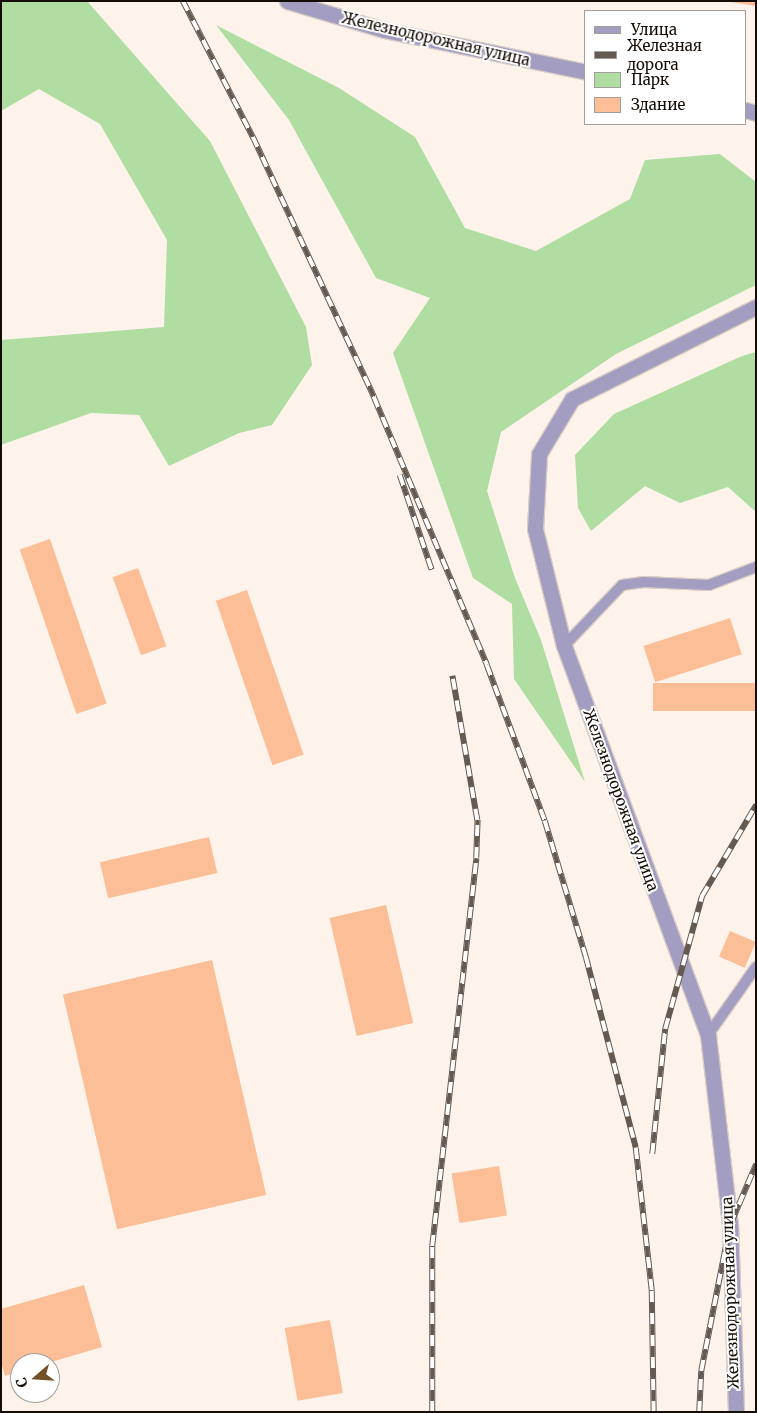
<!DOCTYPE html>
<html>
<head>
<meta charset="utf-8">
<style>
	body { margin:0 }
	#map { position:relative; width:757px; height:1413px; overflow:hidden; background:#fef3ea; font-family:Merriweather,serif }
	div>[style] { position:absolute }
	.green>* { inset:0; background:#afdda2 }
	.building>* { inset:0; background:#fcbe97; transform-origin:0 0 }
	.roads { filter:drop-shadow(1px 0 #d9cec5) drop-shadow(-1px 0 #d9cec5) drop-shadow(0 1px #d9cec5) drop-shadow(0 -1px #d9cec5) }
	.service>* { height:10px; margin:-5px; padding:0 5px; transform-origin:5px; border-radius:5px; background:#a39ec1 }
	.minor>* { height:15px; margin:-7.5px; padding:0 7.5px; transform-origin:7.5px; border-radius:7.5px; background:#a39ec1 }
	.rail>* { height:5.5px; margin-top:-2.75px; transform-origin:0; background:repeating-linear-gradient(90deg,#fff 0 11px,#645a52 0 22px); box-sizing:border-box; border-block:1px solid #645a52 }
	span { translate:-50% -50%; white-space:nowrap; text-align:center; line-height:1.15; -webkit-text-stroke:4px #fff; paint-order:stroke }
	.street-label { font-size:15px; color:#150c05 }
	.frame { position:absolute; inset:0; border:2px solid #150c05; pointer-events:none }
	.legend { position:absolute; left:584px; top:10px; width:162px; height:115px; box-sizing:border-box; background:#fff; border:1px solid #a19e9b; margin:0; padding:6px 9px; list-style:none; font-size:15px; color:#150c05 }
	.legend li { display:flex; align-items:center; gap:10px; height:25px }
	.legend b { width:25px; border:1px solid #a19e9b }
	.north { position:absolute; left:10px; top:1353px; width:50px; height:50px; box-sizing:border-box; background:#fff; border:1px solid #a19e9b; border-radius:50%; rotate:251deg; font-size:14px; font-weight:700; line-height:20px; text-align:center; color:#150c05 }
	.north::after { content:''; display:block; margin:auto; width:18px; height:22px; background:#735229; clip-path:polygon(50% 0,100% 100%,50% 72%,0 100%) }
</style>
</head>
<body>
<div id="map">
	<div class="green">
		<div style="clip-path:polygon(1px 1px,87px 1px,210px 141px,306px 327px,312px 365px,272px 425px,239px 433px,169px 466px,139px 415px,91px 413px,1px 445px,1px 340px,164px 327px,167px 240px,100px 124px,39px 89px,1px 111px)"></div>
		<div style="clip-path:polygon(216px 25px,339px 88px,415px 137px,465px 228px,536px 251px,630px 199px,645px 160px,720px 154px,756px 182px,756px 285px,616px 354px,501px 432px,487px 491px,515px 578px,541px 640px,585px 782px,514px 679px,512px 604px,473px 578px,393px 353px,430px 298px,376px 278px,289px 120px)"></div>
		<div style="clip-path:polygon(756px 352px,756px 512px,728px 487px,680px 503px,645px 486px,591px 531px,578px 508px,575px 455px,614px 414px,742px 356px)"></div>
	</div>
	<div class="building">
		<div style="clip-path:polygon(730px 1px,756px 1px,756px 6px,730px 2px)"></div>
		<div style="left:50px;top:539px;width:174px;height:32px;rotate:71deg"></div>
		<div style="left:138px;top:568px;width:83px;height:27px;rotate:70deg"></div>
		<div style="left:247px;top:590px;width:174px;height:33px;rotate:71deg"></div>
		<div style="left:730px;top:618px;width:38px;height:91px;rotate:72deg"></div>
		<div style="left:756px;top:683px;width:28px;height:103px;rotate:90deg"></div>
		<div style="left:209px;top:837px;width:37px;height:112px;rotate:77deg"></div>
		<div style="left:386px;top:905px;width:121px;height:58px;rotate:77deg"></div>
		<div style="left:730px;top:931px;width:28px;height:28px;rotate:23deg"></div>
		<div style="left:212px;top:960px;width:241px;height:153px;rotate:77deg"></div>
		<div style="left:499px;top:1166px;width:50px;height:48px;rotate:81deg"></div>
		<div style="clip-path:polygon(84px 1285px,102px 1347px,48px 1363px,20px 1363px,20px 1371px,5px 1376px,1px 1362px,1px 1309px)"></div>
		<div style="left:330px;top:1320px;width:74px;height:46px;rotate:80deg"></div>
	</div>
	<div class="roads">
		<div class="service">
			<div style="left:564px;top:646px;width:84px;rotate:-46.4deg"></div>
			<div style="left:622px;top:585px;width:22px;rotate:-8deg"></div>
			<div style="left:644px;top:582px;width:65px;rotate:2.6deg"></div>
			<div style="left:709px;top:585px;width:50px;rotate:-21deg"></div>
			<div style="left:708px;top:1035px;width:83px;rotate:-54.8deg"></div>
		</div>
		<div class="minor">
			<div style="left:287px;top:1px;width:101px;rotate:16.6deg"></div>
			<div style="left:384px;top:30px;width:206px;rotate:11.7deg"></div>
			<div style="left:746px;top:110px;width:10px;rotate:17deg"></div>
			<div style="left:736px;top:1412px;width:187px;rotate:-91.8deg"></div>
			<div style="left:730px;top:1225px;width:191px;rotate:-96.6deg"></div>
			<div style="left:708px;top:1035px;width:415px;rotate:-110.3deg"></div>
			<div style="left:564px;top:646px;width:121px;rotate:-103.9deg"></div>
			<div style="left:535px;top:529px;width:75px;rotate:-86.9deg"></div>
			<div style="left:539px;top:454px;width:64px;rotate:-59deg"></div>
			<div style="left:572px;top:399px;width:206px;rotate:-26.6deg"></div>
		</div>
	</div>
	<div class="rail">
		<div style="left:183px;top:1px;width:153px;rotate:62.8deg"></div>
		<div style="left:253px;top:137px;width:287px;rotate:65deg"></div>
		<div style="left:374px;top:397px;width:291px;rotate:67.1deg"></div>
		<div style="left:487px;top:665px;width:166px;rotate:69.6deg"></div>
		<div style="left:545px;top:821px;width:142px;rotate:73.2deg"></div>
		<div style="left:586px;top:957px;width:197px;rotate:75.3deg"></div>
		<div style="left:636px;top:1148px;width:144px;rotate:83.6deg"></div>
		<div style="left:652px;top:1291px;width:121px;rotate:89.1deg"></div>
		<div style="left:400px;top:475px;width:100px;rotate:71.4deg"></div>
		<div style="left:652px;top:1154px;width:126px;rotate:-84.1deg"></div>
		<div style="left:665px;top:1029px;width:138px;rotate:-74.5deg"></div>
		<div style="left:702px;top:896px;width:106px;rotate:-59.3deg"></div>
		<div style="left:432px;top:1412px;width:166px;rotate:-90deg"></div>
		<div style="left:432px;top:1246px;width:390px;rotate:-83.5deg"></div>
		<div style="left:476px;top:858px;width:38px;rotate:-88deg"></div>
		<div style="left:477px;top:820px;width:146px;rotate:-99.8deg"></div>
		<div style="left:699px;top:1412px;width:41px;rotate:-87.2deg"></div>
		<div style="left:701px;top:1371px;width:149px;rotate:-78.8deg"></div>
		<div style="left:730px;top:1225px;width:66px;rotate:-66.9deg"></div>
	</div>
	<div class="street-label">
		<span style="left:436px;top:39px;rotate:13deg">Железнодорожная улица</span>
		<span style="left:621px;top:800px;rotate:70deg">Железнодорожная улица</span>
		<span style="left:730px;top:1293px;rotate:-92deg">Железнодорожная улица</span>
	</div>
	<div class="frame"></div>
	<ul class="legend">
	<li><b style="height:6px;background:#a39ec1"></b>Улица</li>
	<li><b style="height:6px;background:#645a52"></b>Железная дорога</li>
	<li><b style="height:14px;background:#afdda2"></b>Парк</li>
	<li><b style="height:14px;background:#fcbe97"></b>Здание</li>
	</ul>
	<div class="north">С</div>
</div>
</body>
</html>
